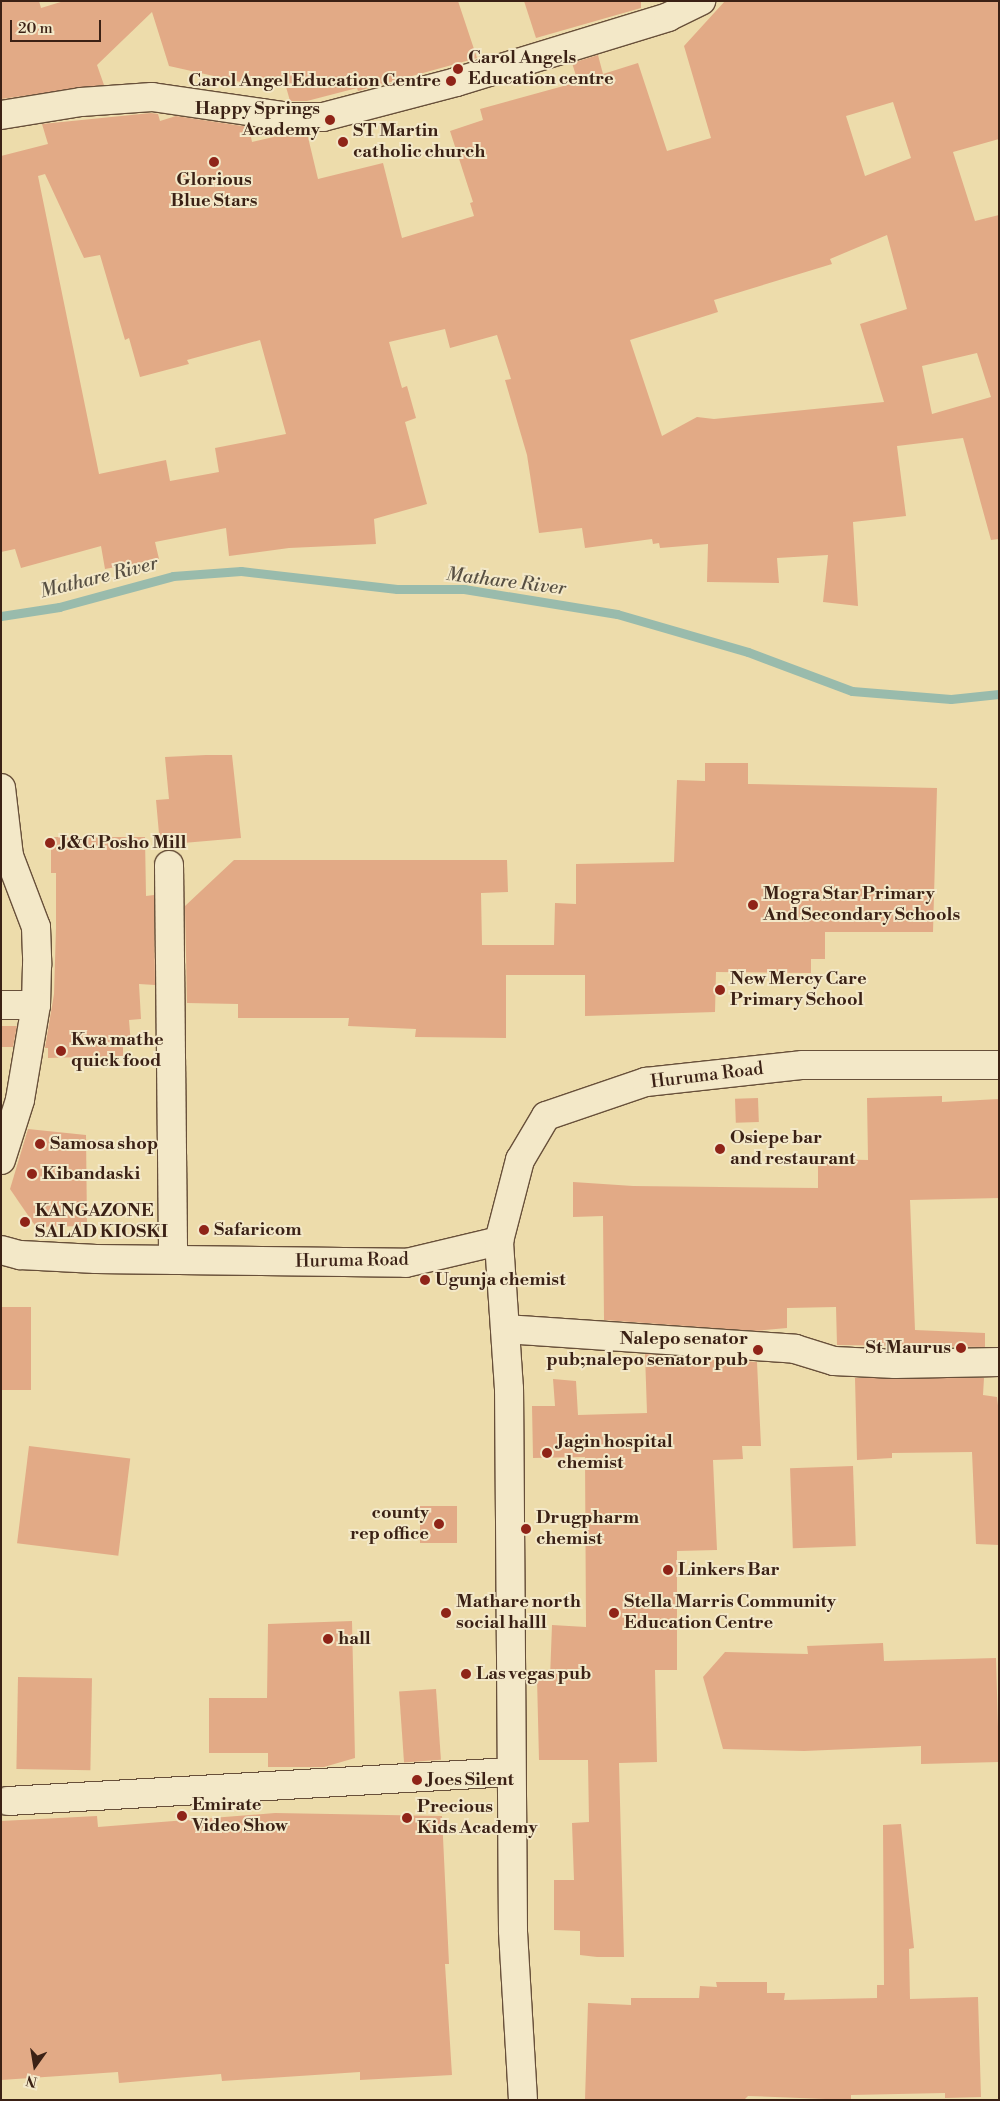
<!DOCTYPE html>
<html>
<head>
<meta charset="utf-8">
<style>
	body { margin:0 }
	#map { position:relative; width:1000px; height:2101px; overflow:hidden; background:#eddcab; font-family:"Libre Bodoni",serif }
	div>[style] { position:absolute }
	.stream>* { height:9px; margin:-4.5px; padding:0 4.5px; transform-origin:4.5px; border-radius:4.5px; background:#99bbac }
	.building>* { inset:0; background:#e2aa86; transform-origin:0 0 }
	.roads { filter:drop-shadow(1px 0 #68503a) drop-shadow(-1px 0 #68503a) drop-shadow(0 1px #68503a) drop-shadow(0 -1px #68503a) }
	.minor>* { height:28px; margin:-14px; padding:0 14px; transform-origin:14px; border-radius:14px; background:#f3e8c8 }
	.dots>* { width:14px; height:14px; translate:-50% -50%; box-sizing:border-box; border:2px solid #f3e8c8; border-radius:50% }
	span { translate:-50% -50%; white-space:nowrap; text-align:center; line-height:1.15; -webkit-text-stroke:4px #f3e8c8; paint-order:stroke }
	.poi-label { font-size:18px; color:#3b2115; font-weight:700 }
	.left { translate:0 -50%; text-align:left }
	.right { translate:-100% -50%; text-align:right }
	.street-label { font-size:18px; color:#3b2115 }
	.water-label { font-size:19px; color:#574f42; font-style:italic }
	.frame { position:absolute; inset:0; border:2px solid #3b2115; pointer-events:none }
	.north { position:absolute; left:10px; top:2041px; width:50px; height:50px; -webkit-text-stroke:4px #f3e8c8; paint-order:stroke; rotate:193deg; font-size:14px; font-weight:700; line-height:20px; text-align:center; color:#3b2115 }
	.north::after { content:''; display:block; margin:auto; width:18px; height:22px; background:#3b2115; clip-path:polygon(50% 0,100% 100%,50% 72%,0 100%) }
	.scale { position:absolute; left:10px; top:20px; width:91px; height:22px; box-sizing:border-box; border:2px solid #3b2115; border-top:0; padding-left:6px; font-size:15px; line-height:18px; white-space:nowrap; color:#3b2115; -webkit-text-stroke:4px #f3e8c8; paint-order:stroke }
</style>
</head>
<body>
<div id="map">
	<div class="stream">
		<div style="left:1px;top:616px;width:59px;rotate:-8.8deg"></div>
		<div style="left:59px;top:607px;width:118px;rotate:-15.2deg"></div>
		<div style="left:173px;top:576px;width:68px;rotate:-4.2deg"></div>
		<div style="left:241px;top:571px;width:157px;rotate:6.6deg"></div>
		<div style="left:397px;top:589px;width:67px"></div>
		<div style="left:464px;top:589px;width:155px;rotate:9.3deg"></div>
		<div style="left:617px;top:614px;width:136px;rotate:16.2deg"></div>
		<div style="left:748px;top:652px;width:111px;rotate:20.6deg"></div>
		<div style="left:852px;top:691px;width:99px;rotate:4.6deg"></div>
		<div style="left:951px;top:699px;width:48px;rotate:-5.9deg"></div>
	</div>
	<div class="building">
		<div style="clip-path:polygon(1px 1px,39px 1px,41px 8px,64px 1px,458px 1px,477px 58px,358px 91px,357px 88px,307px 101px,290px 101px,283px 76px,254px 85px,169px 66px,152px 12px,97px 65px,104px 85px,1px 99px)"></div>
		<div style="clip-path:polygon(524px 1px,641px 1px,641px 8px,536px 38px)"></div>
		<div style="clip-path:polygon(evenodd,725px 1px,999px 1px,999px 139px,953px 152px,975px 221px,999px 215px,999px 539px,991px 540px,963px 438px,897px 446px,906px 516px,853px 522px,858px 606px,823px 602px,828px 555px,777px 558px,779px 583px,707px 582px,708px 544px,660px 548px,659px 543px,653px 544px,652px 539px,585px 548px,582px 528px,539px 533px,527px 455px,505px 380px,511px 379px,497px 335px,450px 348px,445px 329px,389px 342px,402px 388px,407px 386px,416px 418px,405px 422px,427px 504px,374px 519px,376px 544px,289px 548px,229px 556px,226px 528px,155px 542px,159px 559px,105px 569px,101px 546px,21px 568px,15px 549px,1px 552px,1px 156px,48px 144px,42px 124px,151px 113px,158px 114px,160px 121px,176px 116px,249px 127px,252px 142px,291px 133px,307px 133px,318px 179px,383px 163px,402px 238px,474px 216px,470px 203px,473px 202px,450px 131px,483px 120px,480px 109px,578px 82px,572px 63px,598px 55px,603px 74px,638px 63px,667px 151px,711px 138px,684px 46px,725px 1px,893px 102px,911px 158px,865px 176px,846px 116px,893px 102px,725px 1px,45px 174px,84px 258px,100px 255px,125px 340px,129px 338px,140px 377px,189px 364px,187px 360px,260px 340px,286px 434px,215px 448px,219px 472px,170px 481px,166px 460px,99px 474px,38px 176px,45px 174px,725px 1px,887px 235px,907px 309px,860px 324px,884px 402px,714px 419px,697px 417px,662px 436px,630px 340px,718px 312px,714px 300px,832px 264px,830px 259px,887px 235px,725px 1px,977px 353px,991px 397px,932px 414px,922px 366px,977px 353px)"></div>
		<div style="clip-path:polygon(206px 755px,232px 755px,241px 838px,160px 845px,156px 800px,169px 799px,165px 757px)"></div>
		<div style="clip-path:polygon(705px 763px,748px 763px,748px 784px,937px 788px,933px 932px,825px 932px,825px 959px,811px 959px,811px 973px,716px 972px,715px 1012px,585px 1016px,585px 975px,506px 975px,506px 1038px,415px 1037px,416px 1029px,348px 1026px,349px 1018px,238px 1018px,238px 1004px,187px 1003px,185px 906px,234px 860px,507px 860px,508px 892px,481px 893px,482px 945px,554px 945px,555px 903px,576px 904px,576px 864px,674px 862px,677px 780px,705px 781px)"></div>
		<div style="clip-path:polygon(51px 837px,145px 837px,146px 896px,154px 895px,155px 985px,139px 984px,141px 1019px,129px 1020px,131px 1045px,123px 1045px,123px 1056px,48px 1058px,48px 1048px,45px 1048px,54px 994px,56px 928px,56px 873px,51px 873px)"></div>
		<div style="clip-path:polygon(1px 1026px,17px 1026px,13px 1047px,1px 1047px)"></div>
		<div style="clip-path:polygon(942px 1096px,942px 1102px,999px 1099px,999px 1198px,910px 1200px,915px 1330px,985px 1333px,985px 1347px,837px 1345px,836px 1307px,787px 1308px,787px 1328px,755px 1331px,604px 1320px,603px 1216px,573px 1217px,573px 1182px,633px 1186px,818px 1188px,818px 1159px,868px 1160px,867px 1098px)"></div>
		<div style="left:758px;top:1098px;width:24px;height:23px;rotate:88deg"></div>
		<div style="clip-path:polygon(28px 1129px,86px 1135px,87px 1226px,36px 1227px,10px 1189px)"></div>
		<div style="left:1px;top:1307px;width:30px;height:83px"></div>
		<div style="clip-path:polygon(645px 1354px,757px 1362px,761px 1446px,742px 1446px,743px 1459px,713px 1460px,717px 1550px,677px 1551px,677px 1670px,655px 1670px,657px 1762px,619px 1763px,624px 1957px,597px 1957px,580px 1955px,580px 1931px,554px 1930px,554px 1880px,574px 1880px,572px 1823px,589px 1822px,588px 1760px,539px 1760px,537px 1678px,550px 1678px,552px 1625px,586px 1627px,585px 1457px,533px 1458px,532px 1406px,555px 1406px,553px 1379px,576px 1381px,578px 1415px,647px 1413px)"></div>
		<div style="clip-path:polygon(855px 1378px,984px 1378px,983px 1395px,997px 1397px,999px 1414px,999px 1545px,976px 1544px,972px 1452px,892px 1453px,892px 1458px,857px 1460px)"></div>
		<div style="left:29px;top:1446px;width:102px;height:98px;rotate:7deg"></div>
		<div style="left:853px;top:1466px;width:80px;height:63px;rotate:88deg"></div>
		<div style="left:420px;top:1506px;width:37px;height:37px"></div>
		<div style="clip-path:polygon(352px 1621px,355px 1758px,324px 1767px,268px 1767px,268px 1753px,209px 1753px,209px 1698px,267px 1698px,268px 1624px)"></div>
		<div style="clip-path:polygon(883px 1643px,884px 1661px,996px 1658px,999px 1762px,921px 1764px,921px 1746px,804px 1751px,723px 1749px,703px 1677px,725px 1652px,808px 1654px,807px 1646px)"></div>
		<div style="left:18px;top:1677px;width:74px;height:92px;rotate:1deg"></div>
		<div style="left:436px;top:1689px;width:71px;height:37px;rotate:86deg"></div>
		<div style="clip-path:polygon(275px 1813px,442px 1816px,449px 1964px,445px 1964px,452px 2075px,360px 2080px,360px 2072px,222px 2081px,221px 2074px,119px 2083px,118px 2072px,1px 2080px,1px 1821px,97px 1816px,98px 1827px)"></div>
		<div style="clip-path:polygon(901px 1824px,914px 1948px,909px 1949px,910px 1999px,978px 1997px,981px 2097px,945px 2098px,945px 2093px,851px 2095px,851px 2100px,748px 2096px,744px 2100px,585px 2100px,588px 2003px,631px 2005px,631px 1998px,699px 1998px,700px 1986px,717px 1987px,716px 1982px,767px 1982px,767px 1993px,785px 1993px,784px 2000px,877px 1998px,877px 1985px,884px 1985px,883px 1825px)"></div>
	</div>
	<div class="roads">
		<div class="minor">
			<div style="left:1px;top:115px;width:81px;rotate:-9.2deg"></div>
			<div style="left:81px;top:102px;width:71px;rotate:-4deg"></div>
			<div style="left:152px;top:97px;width:138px;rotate:8.3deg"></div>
			<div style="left:289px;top:117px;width:34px"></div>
			<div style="left:323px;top:117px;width:138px;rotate:-14.7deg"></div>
			<div style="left:456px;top:82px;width:222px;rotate:-17deg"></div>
			<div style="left:668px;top:17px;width:37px;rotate:-26deg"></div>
			<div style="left:1px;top:788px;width:68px;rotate:83.3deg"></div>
			<div style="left:9px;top:856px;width:76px;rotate:69.2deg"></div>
			<div style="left:36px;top:927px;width:38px;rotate:88deg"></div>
			<div style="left:37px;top:965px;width:40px;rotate:91.4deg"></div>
			<div style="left:36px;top:1005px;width:96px;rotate:99.6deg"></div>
			<div style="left:20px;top:1100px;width:63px;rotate:107.6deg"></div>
			<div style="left:169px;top:865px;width:395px;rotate:89.4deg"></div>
			<div style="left:1px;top:1005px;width:35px"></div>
			<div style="left:1px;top:1250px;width:20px;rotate:15deg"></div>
			<div style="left:20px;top:1255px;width:76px;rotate:3deg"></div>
			<div style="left:96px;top:1259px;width:310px;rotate:0.7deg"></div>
			<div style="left:406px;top:1263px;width:96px;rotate:-13.3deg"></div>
			<div style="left:505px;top:1329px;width:291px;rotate:3.9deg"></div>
			<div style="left:795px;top:1349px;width:41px;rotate:17.1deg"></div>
			<div style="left:834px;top:1361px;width:61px;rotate:2.8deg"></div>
			<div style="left:895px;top:1364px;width:104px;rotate:-1.1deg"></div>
			<div style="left:8px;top:1801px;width:504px;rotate:-3.3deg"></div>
			<div style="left:523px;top:2100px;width:170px;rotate:-93.4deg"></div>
			<div style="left:513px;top:1930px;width:541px;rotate:-90.42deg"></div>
			<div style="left:509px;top:1389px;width:148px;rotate:-93.9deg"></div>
			<div style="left:499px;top:1241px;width:84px;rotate:-75.5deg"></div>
			<div style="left:520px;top:1160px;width:51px;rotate:-59.4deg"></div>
			<div style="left:546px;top:1116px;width:106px;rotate:-18.8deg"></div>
			<div style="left:646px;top:1082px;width:158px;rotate:-6.2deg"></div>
			<div style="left:803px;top:1065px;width:196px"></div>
		</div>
	</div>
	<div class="dots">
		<div style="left:458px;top:69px;background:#8f2418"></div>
		<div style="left:451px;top:81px;background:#8f2418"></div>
		<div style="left:330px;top:120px;background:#8f2418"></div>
		<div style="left:343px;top:142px;background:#8f2418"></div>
		<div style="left:214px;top:162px;background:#8f2418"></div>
		<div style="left:50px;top:843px;background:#8f2418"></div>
		<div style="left:753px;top:905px;background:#8f2418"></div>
		<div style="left:720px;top:990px;background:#8f2418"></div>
		<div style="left:61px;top:1051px;background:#8f2418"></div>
		<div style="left:40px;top:1144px;background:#8f2418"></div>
		<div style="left:720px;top:1149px;background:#8f2418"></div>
		<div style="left:32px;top:1174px;background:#8f2418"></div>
		<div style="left:25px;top:1222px;background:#8f2418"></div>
		<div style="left:204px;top:1230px;background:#8f2418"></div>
		<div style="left:425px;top:1280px;background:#8f2418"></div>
		<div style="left:961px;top:1348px;background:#8f2418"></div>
		<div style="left:758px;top:1350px;background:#8f2418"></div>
		<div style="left:547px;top:1453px;background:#8f2418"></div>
		<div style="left:439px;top:1524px;background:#8f2418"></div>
		<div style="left:526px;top:1529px;background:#8f2418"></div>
		<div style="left:668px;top:1570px;background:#8f2418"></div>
		<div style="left:446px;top:1613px;background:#8f2418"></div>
		<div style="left:614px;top:1613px;background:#8f2418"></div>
		<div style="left:328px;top:1639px;background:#8f2418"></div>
		<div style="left:466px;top:1674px;background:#8f2418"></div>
		<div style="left:417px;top:1780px;background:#8f2418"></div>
		<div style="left:182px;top:1816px;background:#8f2418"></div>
		<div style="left:407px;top:1818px;background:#8f2418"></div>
	</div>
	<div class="poi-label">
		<span class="left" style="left:468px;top:69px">Carol Angels<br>Education centre</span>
		<span class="right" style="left:441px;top:81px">Carol Angel Education Centre</span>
		<span class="right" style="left:320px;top:120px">Happy Springs<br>Academy</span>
		<span class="left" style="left:353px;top:142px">ST Martin<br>catholic church</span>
		<span style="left:214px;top:191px">Glorious<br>Blue Stars</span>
		<span class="left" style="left:60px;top:843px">J&amp;C Posho Mill</span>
		<span class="left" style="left:763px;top:905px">Mogra Star Primary<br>And Secondary Schools</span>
		<span class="left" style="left:730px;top:990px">New Mercy Care<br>Primary School</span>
		<span class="left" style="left:71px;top:1051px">Kwa mathe<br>quick food</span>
		<span class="left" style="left:730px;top:1149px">Osiepe bar<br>and restaurant</span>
		<span class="left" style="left:50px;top:1144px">Samosa shop</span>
		<span class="left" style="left:42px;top:1174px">Kibandaski</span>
		<span class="left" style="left:35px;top:1222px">KANGAZONE<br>SALAD KIOSKI</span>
		<span class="left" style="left:214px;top:1230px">Safaricom</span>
		<span class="left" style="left:435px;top:1280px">Ugunja chemist</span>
		<span class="right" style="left:748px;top:1350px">Nalepo senator<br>pub;nalepo senator pub</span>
		<span class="right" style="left:951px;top:1348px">St Maurus</span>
		<span class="left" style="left:557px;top:1453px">Jagin hospital<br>chemist</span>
		<span class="right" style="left:429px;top:1524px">county<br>rep office</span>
		<span class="left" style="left:536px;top:1529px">Drugpharm<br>chemist</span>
		<span class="left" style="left:678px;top:1570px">Linkers Bar</span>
		<span class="left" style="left:456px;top:1613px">Mathare north<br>social halll</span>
		<span class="left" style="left:624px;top:1613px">Stella Marris Community<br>Education Centre</span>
		<span class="left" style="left:338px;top:1639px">hall</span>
		<span class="left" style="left:476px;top:1674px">Las vegas pub</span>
		<span class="left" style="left:427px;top:1780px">Joes Silent</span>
		<span class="left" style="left:192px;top:1816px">Emirate<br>Video Show</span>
		<span class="left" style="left:417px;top:1818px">Precious<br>Kids Academy</span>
	</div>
	<div class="street-label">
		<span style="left:707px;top:1076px;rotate:-7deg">Huruma Road</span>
		<span style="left:352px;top:1261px;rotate:-1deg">Huruma Road</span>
	</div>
	<div class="water-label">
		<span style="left:99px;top:578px;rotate:-14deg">Mathare River</span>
		<span style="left:506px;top:582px;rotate:7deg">Mathare River</span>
	</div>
	<div class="frame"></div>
	<div class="north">N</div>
	<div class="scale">20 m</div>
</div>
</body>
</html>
